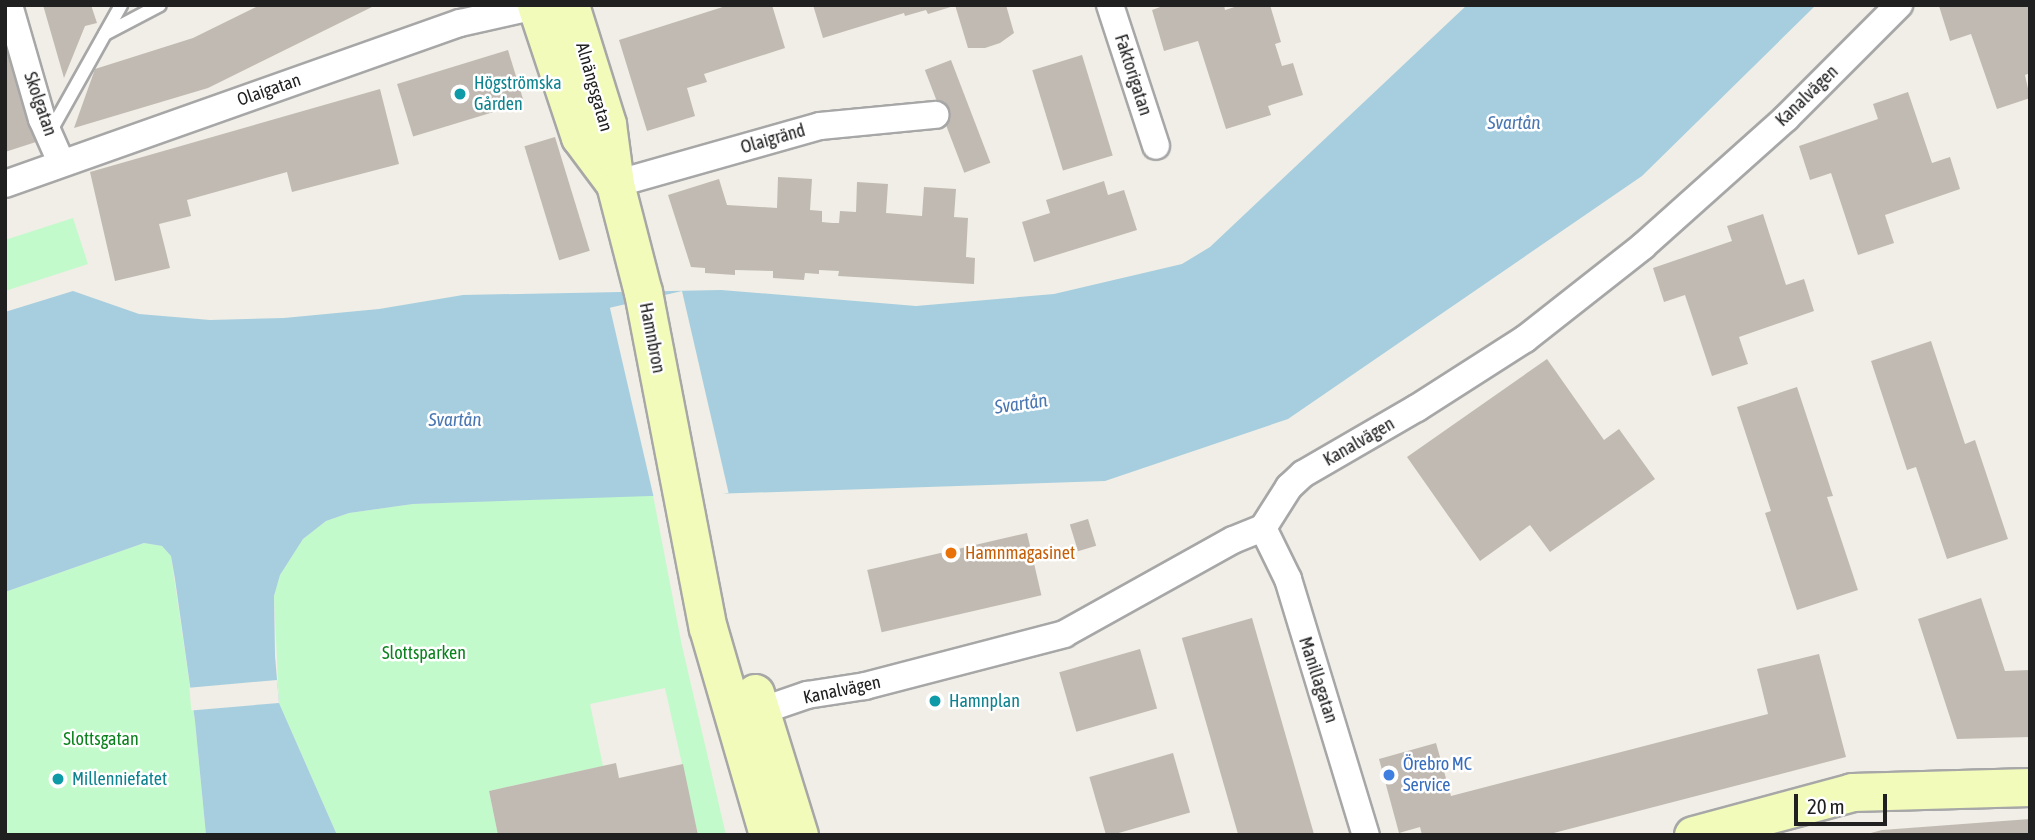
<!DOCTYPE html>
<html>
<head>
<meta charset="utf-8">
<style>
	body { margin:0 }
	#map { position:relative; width:2035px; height:840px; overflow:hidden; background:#f0eee6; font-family:"Asap Condensed",sans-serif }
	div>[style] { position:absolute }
	.park>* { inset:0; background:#c3facb }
	.water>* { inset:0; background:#a6cedf }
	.pier>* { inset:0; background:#f0eee6; transform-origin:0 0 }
	.building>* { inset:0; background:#c1bab2; transform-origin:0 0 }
	.roads { filter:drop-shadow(2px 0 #a7a7a7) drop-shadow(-2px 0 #a7a7a7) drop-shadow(0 2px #a7a7a7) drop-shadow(0 -2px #a7a7a7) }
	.lane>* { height:12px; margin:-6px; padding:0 6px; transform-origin:6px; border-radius:6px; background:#fff }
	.street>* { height:26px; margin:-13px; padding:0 13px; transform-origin:13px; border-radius:13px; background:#fff }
	.secondary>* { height:37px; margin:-18.5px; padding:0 18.5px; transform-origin:18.5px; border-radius:18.5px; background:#f3fbba }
	.dots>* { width:19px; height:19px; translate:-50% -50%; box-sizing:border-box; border:4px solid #fff; border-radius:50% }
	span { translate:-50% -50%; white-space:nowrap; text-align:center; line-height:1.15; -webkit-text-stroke:5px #fff; paint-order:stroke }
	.street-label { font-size:18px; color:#202020 }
	.culture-label { font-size:18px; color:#0d838f }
	.left { translate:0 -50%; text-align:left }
	.food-label { font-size:18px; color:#c56008 }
	.park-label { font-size:18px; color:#0a821c }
	.shop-label { font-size:18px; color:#366cbe }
	.water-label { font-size:19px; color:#4a76b2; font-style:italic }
	.frame { position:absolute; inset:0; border:7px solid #202020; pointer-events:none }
	.scale { position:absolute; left:1794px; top:794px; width:93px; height:32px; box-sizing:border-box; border:4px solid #202020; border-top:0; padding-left:9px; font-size:21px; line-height:24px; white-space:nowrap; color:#202020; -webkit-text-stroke:5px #fff; paint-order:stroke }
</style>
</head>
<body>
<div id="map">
	<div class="park">
		<div style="clip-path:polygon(73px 218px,88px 264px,5px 291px,5px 240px)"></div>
		<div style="clip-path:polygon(653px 495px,682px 646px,726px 835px,698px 835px,665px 688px,590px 704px,603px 766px,489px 791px,498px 835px,337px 835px,279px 703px,274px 596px,280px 575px,303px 539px,326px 521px,349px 513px,413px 504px)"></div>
		<div style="clip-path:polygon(144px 543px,162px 546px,171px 556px,195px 721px,206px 835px,5px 835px,5px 592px)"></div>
	</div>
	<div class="water">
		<div style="clip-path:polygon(1467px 5px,1816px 5px,1642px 176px,1288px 419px,1105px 481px,413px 504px,349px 513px,326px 521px,303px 539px,280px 575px,274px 596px,275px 656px,279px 703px,337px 835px,206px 835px,195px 721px,175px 579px,171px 556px,162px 546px,144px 543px,5px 592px,5px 312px,73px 291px,139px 314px,210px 320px,284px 318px,379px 309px,463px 295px,721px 290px,916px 306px,1054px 294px,1182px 264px,1210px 247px)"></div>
	</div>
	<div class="pier">
		<div style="left:682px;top:291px;width:207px;height:74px;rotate:77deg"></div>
		<div style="left:277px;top:680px;width:23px;height:88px;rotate:85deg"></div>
	</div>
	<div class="building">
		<div style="clip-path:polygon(43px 5px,91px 5px,97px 23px,85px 26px,64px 78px)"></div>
		<div style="clip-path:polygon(260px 5px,376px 5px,208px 88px,74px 128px,95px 69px,193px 38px)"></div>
		<div style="clip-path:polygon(729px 5px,772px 5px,785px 48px,704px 74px,707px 82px,687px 88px,695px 116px,647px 131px,619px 40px)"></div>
		<div style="clip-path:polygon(813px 5px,954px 5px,954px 6px,928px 14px,926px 10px,905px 16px,904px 13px,823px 38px)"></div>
		<div style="clip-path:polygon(955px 5px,1006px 5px,1014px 33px,1000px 43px,985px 48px,968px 48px)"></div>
		<div style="clip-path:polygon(1166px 5px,1224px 5px,1225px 10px,1241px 5px,1270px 5px,1281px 42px,1275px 44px,1282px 66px,1293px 63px,1303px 95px,1268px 106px,1271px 115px,1226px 129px,1198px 41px,1164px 51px,1152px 10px)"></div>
		<div style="clip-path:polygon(2030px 5px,2030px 73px,2025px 75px,2030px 98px,1997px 109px,1971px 34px,1950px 41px,1939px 6px)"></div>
		<div style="left:508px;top:50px;width:55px;height:116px;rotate:73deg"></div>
		<div style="clip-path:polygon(12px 53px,39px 141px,5px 152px,5px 55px)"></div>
		<div style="left:1082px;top:55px;width:105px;height:52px;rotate:73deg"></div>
		<div style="left:951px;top:60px;width:110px;height:28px;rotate:69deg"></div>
		<div style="clip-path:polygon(380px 89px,399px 164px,292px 192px,287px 172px,187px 200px,191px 216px,159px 224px,170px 268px,115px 281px,90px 172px)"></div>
		<div style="clip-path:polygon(1908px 92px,1932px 163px,1950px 157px,1960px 189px,1885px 215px,1894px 243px,1858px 255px,1831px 173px,1810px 180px,1799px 146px,1878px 119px,1873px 104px)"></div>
		<div style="left:555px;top:137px;width:119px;height:32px;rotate:73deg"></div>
		<div style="clip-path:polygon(778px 177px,812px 179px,810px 210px,822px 211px,822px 222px,832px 223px,839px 223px,840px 211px,856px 212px,857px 182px,888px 184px,886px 213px,922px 216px,924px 187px,956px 189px,954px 217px,968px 218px,966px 257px,975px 258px,974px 284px,838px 276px,839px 271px,819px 270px,819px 274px,805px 273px,804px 280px,773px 278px,773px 271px,735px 270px,735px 275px,705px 273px,705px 268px,691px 267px,668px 195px,719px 179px,727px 205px,777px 208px)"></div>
		<div style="clip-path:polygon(1104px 181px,1108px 195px,1124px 190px,1137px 230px,1034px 262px,1022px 222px,1050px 213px,1046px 200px)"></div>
		<div style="clip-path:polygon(1763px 214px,1786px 285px,1804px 279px,1814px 311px,1739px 337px,1748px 364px,1712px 376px,1685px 295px,1664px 302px,1653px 268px,1732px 241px,1727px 226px)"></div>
		<div style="clip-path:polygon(1931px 341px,1965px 444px,1975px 440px,2008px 539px,1947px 559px,1916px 467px,1907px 470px,1871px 361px)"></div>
		<div style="clip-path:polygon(1547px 359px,1604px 440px,1619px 429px,1655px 479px,1550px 552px,1530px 525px,1480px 561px,1407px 457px)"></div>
		<div style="clip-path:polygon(1797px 387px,1833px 496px,1827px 497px,1858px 590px,1797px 610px,1765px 513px,1771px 511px,1737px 407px)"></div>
		<div style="left:1088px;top:519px;width:28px;height:19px;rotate:73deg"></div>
		<div style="left:1027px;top:533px;width:64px;height:164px;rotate:77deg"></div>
		<div style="clip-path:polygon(1981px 598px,2005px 671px,2030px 670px,2030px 737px,1957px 739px,1918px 619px)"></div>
		<div style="left:1252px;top:618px;width:226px;height:73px;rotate:74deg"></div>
		<div style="left:1140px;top:649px;width:62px;height:84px;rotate:74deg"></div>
		<div style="clip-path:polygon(1819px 654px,1846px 757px,1546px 835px,1422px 835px,1420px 827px,1399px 833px,1379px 759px,1436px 743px,1451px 796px,1768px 714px,1757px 669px)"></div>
		<div style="left:1173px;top:753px;width:62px;height:87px;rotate:74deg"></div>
		<div style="clip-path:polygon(616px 763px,619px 778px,683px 764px,698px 835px,498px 835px,489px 791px)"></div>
		<div style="clip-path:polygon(2030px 819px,2030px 835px,1867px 834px,1882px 830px)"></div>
	</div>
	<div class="roads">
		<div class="lane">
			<div style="left:105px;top:34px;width:62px;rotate:-27.8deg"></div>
			<div style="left:49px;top:134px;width:148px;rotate:-60.8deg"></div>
		</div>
		<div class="street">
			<div style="left:9px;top:5px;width:119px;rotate:73.9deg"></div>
			<div style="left:42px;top:119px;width:47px;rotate:66.2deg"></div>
			<div style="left:1110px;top:5px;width:148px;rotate:71.9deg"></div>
			<div style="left:5px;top:184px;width:483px;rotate:-19.5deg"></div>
			<div style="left:460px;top:23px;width:78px;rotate:-12.6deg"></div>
			<div style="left:615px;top:184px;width:213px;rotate:-15.8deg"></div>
			<div style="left:820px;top:126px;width:116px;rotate:-5.5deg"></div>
			<div style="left:1263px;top:528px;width:57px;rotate:63.9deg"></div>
			<div style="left:1288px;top:579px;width:268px;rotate:73.1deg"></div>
			<div style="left:746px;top:716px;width:65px;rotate:-19deg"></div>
			<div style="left:807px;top:695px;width:59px;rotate:-8.8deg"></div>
			<div style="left:865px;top:686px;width:206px;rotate:-14.6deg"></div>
			<div style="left:1064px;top:634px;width:193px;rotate:-29.1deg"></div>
			<div style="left:1233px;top:540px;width:32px;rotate:-22deg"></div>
			<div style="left:1263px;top:528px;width:49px;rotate:-57.6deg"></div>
			<div style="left:1289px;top:487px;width:19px;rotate:-43deg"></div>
			<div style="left:1303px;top:474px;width:132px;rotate:-30.1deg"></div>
			<div style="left:1417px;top:408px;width:128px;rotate:-32.6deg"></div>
			<div style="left:1525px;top:339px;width:150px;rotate:-38.2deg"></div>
			<div style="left:1643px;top:246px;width:192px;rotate:-41.8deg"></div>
			<div style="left:1786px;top:118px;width:160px;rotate:-45deg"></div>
		</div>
		<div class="secondary">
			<div style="left:536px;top:5px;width:139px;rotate:71.6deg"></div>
			<div style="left:580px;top:137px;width:54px;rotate:53.3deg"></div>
			<div style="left:570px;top:5px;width:125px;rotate:72.7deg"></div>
			<div style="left:607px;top:124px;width:61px;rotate:82.4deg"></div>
			<div style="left:615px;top:184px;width:112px;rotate:75.5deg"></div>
			<div style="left:643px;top:292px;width:342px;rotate:79.1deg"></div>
			<div style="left:708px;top:628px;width:216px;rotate:73.8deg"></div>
			<div style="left:755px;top:693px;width:149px;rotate:72.8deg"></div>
			<div style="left:1693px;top:835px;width:165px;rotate:-15.1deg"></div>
			<div style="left:1852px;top:792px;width:178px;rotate:-1.6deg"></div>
		</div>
	</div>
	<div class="dots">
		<div style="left:460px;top:94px;background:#0f9aa8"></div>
		<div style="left:951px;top:553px;background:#e8710a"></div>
		<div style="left:935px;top:701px;background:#0f9aa8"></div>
		<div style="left:1389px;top:775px;background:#3f7fe0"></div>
		<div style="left:58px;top:779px;background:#0f9aa8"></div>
	</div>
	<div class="street-label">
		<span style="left:1133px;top:75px;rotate:72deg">Faktorigatan</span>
		<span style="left:594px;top:87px;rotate:74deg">Alnängsgatan</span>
		<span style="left:269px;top:90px;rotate:-19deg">Olaigatan</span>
		<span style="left:1807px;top:96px;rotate:-44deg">Kanalvägen</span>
		<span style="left:40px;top:104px;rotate:71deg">Skolgatan</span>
		<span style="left:773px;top:139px;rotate:-16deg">Olaigränd</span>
		<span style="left:652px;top:338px;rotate:79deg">Hamnbron</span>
		<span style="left:1359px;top:442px;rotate:-30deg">Kanalvägen</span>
		<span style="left:1318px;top:680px;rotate:72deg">Manillagatan</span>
		<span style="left:842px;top:690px;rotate:-12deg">Kanalvägen</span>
	</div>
	<div class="culture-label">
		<span class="left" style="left:474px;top:94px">Högströmska<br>Gården</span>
		<span class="left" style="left:949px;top:701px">Hamnplan</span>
		<span class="left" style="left:72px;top:779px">Millenniefatet</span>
	</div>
	<div class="food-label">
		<span class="left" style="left:965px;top:553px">Hamnmagasinet</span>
	</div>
	<div class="park-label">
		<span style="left:424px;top:653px">Slottsparken</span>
		<span style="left:101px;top:739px">Slottsgatan</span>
	</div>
	<div class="shop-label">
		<span class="left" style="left:1403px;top:775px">Örebro MC<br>Service</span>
	</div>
	<div class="water-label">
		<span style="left:1514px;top:123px">Svartån</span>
		<span style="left:1021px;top:404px;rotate:-8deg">Svartån</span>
		<span style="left:455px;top:420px">Svartån</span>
	</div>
	<div class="frame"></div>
	<div class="scale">20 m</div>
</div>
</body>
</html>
